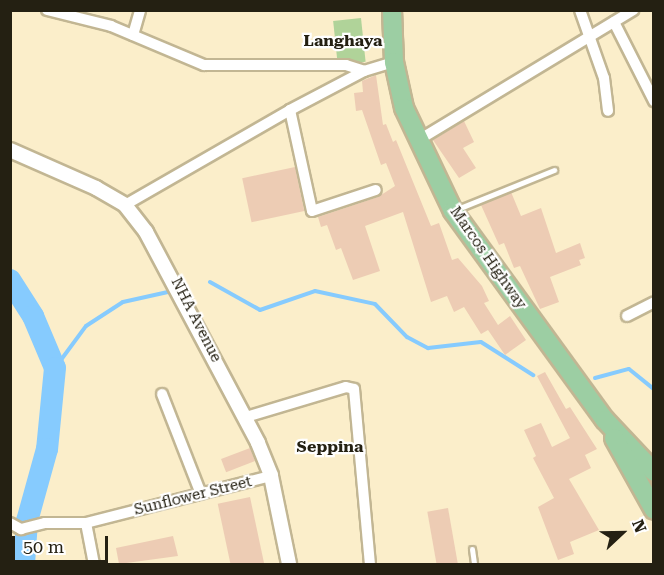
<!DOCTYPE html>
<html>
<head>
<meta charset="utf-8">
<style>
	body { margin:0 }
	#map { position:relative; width:664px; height:575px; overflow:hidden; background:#fbeeca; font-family:"Roboto Serif",serif }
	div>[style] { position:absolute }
	.green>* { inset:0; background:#b0d399; transform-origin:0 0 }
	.stream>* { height:4px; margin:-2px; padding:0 2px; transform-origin:2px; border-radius:2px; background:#86cbfe }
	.river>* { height:22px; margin:-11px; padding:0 11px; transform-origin:11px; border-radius:11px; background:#86cbfe }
	.building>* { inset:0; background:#edccb4; transform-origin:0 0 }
	.roads { filter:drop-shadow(2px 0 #c2b693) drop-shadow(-2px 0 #c2b693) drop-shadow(0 2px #c2b693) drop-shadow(0 -2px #c2b693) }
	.service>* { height:5px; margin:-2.5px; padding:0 2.5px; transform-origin:2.5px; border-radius:2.5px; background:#fff }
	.minor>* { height:10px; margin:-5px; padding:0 5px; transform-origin:5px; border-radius:5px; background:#fff }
	.tertiary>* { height:14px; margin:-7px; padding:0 7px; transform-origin:7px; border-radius:7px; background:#fff }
	.primary>* { height:18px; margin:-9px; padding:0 9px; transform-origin:9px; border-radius:9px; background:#9ccea3 }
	span { translate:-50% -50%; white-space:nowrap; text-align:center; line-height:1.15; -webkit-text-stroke:4.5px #fff; paint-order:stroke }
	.street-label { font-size:15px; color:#242012 }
	.neighbourhood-label { font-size:16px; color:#242012; font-weight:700 }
	.frame { position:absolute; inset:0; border:12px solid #242012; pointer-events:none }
	.north { position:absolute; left:592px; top:503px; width:60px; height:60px; -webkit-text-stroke:4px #fff; paint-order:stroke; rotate:68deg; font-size:16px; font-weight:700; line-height:24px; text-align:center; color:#242012 }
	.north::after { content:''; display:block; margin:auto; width:21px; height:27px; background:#242012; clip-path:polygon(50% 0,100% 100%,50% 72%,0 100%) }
	.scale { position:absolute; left:12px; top:536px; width:96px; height:27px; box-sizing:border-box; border:3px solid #242012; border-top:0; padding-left:8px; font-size:18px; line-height:21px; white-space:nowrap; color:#242012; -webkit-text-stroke:4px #fff; paint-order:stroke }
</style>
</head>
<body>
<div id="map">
	<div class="green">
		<div style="left:361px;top:18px;width:44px;height:28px;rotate:84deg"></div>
	</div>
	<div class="stream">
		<div style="left:210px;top:282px;width:57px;rotate:29.2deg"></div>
		<div style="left:260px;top:310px;width:58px;rotate:-19.1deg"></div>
		<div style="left:315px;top:291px;width:61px;rotate:12.2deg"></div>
		<div style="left:375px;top:304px;width:46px;rotate:45.9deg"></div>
		<div style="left:407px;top:337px;width:24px;rotate:28deg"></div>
		<div style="left:428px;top:348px;width:53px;rotate:-6.5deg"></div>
		<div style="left:481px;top:342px;width:62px;rotate:32.4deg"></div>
		<div style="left:55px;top:368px;width:52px;rotate:-53.6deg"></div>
		<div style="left:86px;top:326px;width:44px;rotate:-33deg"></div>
		<div style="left:123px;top:302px;width:46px;rotate:-12.5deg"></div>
		<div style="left:595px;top:378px;width:35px;rotate:-15deg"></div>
		<div style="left:629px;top:369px;width:32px;rotate:39deg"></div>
	</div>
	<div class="river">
		<div style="left:10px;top:280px;width:43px;rotate:57.4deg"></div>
		<div style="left:33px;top:316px;width:56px;rotate:67.1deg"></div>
		<div style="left:55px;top:368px;width:81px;rotate:95.6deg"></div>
		<div style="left:47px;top:449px;width:75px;rotate:105.5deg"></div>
		<div style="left:27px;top:521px;width:43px;rotate:94deg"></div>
	</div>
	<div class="building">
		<div style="clip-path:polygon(376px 75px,383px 125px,386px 124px,393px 142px,396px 140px,431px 226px,439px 223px,452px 260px,458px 258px,482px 286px,489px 301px,484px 303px,498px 325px,510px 316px,526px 340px,505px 355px,488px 330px,481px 334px,464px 307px,454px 312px,447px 296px,431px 302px,403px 212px,365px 226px,380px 271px,353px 280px,341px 248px,336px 250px,327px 225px,321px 227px,318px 217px,378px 197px,395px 186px,386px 163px,381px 165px,362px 110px,356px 111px,354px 93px,363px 92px,362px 81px)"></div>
		<div style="clip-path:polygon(464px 121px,474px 142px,463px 148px,476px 168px,459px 178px,433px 140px)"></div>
		<div style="left:295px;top:167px;width:45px;height:54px;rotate:78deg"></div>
		<div style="clip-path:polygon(511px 192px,521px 216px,541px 208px,556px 253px,580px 243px,585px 258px,579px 260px,581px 265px,550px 277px,559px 302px,540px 309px,520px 266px,514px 268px,504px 243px,499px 245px,481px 205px)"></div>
		<div style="clip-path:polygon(545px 372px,566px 409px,570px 407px,597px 449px,585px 455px,591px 468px,569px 479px,599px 530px,570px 542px,574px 554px,558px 560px,538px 507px,554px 498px,533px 458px,536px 456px,524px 430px,541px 423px,552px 447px,570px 438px,537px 376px)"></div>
		<div style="left:250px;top:448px;width:14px;height:31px;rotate:69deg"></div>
		<div style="left:250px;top:497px;width:68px;height:33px;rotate:78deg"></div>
		<div style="left:448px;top:508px;width:57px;height:21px;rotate:80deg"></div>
		<div style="clip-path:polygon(173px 536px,178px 556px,119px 564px,116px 548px)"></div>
	</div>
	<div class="roads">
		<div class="service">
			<div style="left:455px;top:210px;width:107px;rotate:-22deg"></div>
			<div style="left:472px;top:549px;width:15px;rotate:82deg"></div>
		</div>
		<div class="minor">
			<div style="left:47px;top:10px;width:66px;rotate:14deg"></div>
			<div style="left:111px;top:26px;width:101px;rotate:22.8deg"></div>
			<div style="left:204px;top:65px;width:142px"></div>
			<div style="left:346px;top:65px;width:19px;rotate:18deg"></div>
			<div style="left:580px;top:10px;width:72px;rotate:70.6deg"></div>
			<div style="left:604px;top:78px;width:33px;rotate:83deg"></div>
			<div style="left:614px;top:22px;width:89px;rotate:63.1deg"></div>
			<div style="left:133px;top:35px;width:26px;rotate:-74deg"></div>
			<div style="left:290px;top:110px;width:103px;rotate:77.7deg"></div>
			<div style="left:312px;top:211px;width:67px;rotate:-18.2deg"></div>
			<div style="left:417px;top:141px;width:253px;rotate:-31.2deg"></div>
			<div style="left:125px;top:205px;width:190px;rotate:-29.9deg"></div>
			<div style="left:290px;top:110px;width:84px;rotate:-27.8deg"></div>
			<div style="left:364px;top:71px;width:31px;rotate:-17deg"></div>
			<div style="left:627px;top:316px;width:30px;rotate:-27deg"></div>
			<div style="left:162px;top:394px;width:107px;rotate:68.7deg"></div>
			<div style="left:246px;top:417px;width:104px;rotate:-16.7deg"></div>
			<div style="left:346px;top:387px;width:8px;rotate:14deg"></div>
			<div style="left:354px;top:389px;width:176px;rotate:84.8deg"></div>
			<div style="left:10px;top:523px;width:13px;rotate:29deg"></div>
			<div style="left:21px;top:529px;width:25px;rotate:-14deg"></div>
			<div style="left:45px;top:523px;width:41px"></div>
			<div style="left:86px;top:523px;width:191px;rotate:-14.3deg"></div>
			<div style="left:86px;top:523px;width:42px;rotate:79deg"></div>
		</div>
		<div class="tertiary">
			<div style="left:10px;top:150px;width:94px;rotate:23.8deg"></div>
			<div style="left:96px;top:188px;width:34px;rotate:30deg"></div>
			<div style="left:125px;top:205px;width:34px;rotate:52deg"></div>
			<div style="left:146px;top:232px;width:239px;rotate:62deg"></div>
			<div style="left:258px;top:443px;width:35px;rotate:68deg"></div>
			<div style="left:271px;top:476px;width:90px;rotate:78.4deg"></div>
		</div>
		<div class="primary">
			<div style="left:392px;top:10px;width:52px;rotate:87.8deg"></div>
			<div style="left:394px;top:62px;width:47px;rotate:77.7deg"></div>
			<div style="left:404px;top:108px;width:114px;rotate:64.6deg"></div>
			<div style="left:453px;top:211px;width:258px;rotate:54deg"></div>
			<div style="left:605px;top:420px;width:71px;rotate:46.7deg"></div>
			<div style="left:614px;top:438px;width:82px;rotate:60.9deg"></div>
		</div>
	</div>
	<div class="street-label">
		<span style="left:488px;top:258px;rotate:55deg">Marcos Highway</span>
		<span style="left:196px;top:320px;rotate:63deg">NHA Avenue</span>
		<span style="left:193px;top:496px;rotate:-14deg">Sunflower Street</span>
	</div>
	<div class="neighbourhood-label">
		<span style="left:343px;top:41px">Langhaya</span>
		<span style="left:330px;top:447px">Seppina</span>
	</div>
	<div class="frame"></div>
	<div class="north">N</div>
	<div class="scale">50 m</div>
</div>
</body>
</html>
